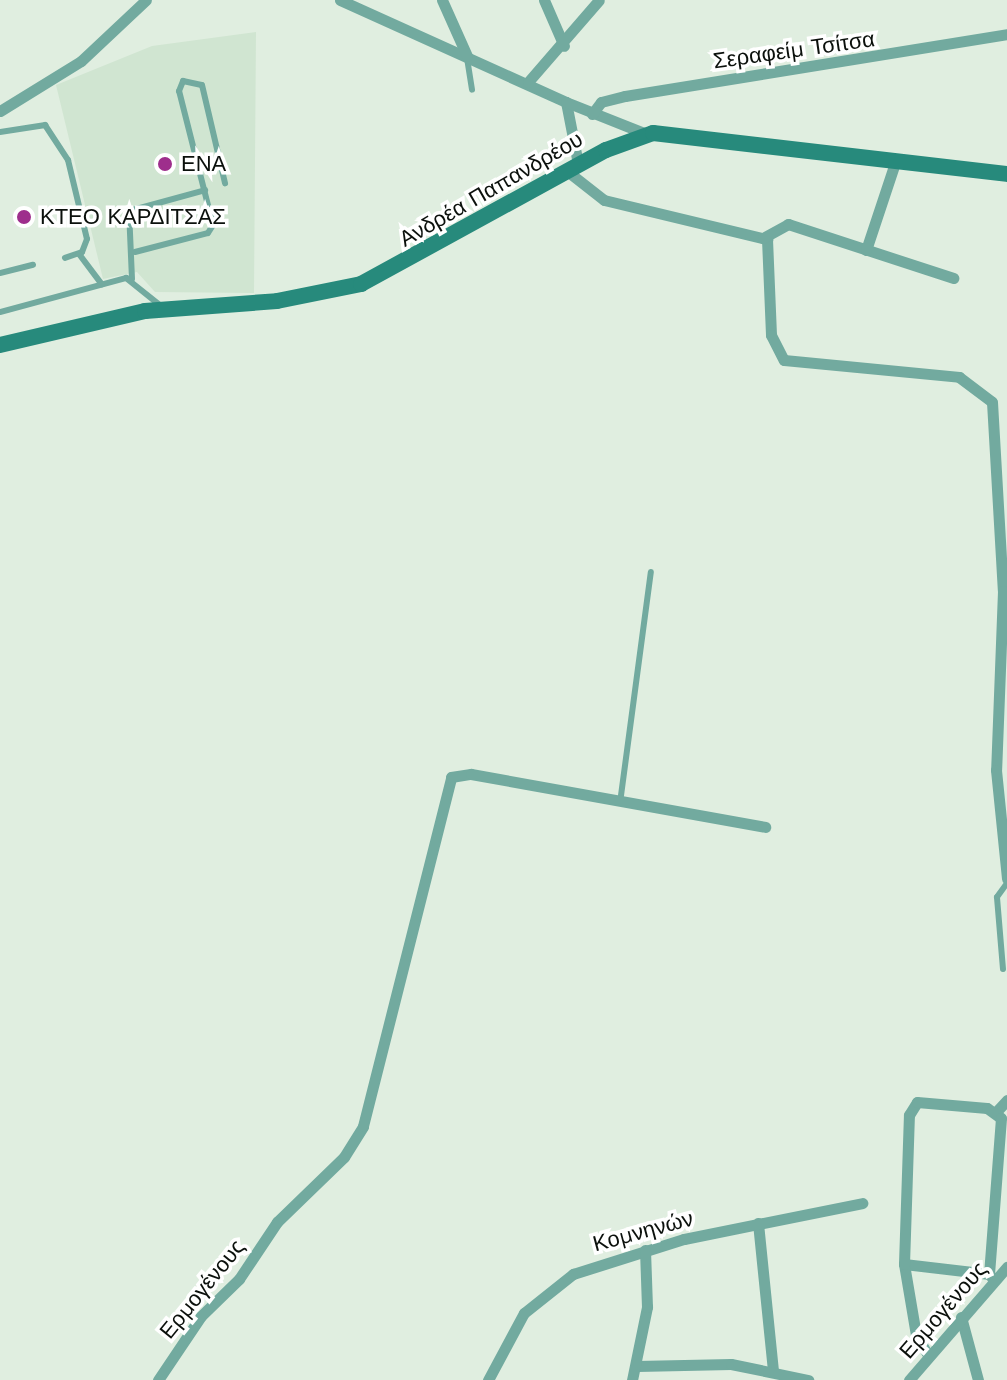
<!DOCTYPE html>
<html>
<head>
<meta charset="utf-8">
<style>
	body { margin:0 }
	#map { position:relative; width:1007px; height:1380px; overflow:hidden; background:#e0eee0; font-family:"Work Sans",sans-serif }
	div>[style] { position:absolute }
	.built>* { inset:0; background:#d0e5d1 }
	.lane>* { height:6px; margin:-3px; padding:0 3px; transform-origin:3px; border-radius:3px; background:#72aa9f }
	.street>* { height:11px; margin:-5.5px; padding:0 5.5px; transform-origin:5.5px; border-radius:5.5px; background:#72aa9f }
	.secondary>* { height:16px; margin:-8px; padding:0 8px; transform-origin:8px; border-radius:8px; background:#278a7c }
	.dots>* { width:22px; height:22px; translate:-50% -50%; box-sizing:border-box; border:4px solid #fff; border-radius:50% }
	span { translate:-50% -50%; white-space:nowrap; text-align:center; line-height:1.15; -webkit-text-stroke:7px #fff; paint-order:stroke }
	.street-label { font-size:22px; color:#0b100c }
	.poi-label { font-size:22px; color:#0b100c }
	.left { translate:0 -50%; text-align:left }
</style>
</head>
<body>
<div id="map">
	<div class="built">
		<div style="clip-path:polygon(256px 32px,254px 293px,155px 292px,137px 272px,103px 279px,56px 85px,152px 46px)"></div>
	</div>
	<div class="lane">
		<div style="left:467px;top:58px;width:32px;rotate:81deg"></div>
		<div style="left:0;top:132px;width:46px;rotate:-8.8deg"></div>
		<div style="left:45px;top:125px;width:42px;rotate:56.7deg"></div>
		<div style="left:68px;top:160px;width:81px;rotate:76.5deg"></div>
		<div style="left:87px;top:239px;width:14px;rotate:111deg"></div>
		<div style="left:82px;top:252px;width:18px;rotate:161deg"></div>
		<div style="left:135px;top:252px;width:75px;rotate:-14.6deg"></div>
		<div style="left:208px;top:233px;width:9px;rotate:-58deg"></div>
		<div style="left:213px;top:225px;width:138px;rotate:-104.2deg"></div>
		<div style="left:179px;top:91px;width:11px;rotate:-68deg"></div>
		<div style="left:183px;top:81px;width:19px;rotate:12deg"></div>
		<div style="left:202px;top:85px;width:101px;rotate:76.8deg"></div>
		<div style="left:79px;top:254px;width:38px;rotate:53deg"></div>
		<div style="left:0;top:273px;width:34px;rotate:-14deg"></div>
		<div style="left:132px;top:279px;width:68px;rotate:-92.5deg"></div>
		<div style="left:129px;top:211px;width:79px;rotate:-15.4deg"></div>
		<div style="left:0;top:312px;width:131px;rotate:-15.1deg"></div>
		<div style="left:126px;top:278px;width:45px;rotate:38.7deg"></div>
		<div style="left:620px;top:803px;width:233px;rotate:-82.4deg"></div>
		<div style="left:1003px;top:969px;width:72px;rotate:-94.8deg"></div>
		<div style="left:997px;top:897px;width:17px;rotate:-54deg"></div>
	</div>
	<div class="street">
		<div style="left:340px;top:0;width:248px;rotate:24.3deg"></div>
		<div style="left:566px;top:102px;width:63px;rotate:79deg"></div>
		<div style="left:442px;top:0;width:61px;rotate:65.9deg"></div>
		<div style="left:544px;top:0;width:50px;rotate:66.5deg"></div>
		<div style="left:528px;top:82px;width:108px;rotate:-49.1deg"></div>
		<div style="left:566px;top:102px;width:87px;rotate:21.6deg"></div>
		<div style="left:0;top:111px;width:95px;rotate:-31.7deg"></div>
		<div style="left:81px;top:61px;width:89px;rotate:-43.2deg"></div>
		<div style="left:592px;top:114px;width:15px;rotate:-53deg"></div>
		<div style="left:601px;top:102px;width:25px;rotate:-14deg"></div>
		<div style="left:625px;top:96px;width:387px;rotate:-9.2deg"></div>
		<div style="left:567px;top:171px;width:47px;rotate:38.1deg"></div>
		<div style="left:604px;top:200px;width:168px;rotate:13.5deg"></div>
		<div style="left:767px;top:239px;width:96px;rotate:87.6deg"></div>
		<div style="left:771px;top:335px;width:28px;rotate:63deg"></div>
		<div style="left:784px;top:360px;width:176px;rotate:5.5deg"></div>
		<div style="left:959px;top:377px;width:41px;rotate:37.1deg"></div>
		<div style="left:992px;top:402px;width:189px;rotate:86.7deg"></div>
		<div style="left:1003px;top:591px;width:179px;rotate:92.2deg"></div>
		<div style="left:996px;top:770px;width:109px;rotate:84.2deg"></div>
		<div style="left:763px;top:238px;width:29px;rotate:-29deg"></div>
		<div style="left:788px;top:224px;width:174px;rotate:18.1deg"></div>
		<div style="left:866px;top:250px;width:95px;rotate:-71.6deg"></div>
		<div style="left:995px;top:1113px;width:18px;rotate:-47deg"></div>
		<div style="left:758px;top:1223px;width:149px;rotate:84.2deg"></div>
		<div style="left:904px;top:1264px;width:86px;rotate:6.7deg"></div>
		<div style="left:961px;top:1317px;width:65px;rotate:74.9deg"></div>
		<div style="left:928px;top:1355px;width:23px;rotate:-121deg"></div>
		<div style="left:916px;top:1335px;width:72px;rotate:-99.6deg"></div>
		<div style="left:904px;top:1264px;width:149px;rotate:-88.1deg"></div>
		<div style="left:909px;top:1115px;width:15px;rotate:-58deg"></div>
		<div style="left:917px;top:1102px;width:70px;rotate:4.9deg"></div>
		<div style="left:987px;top:1108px;width:17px;rotate:36deg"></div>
		<div style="left:1001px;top:1118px;width:156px;rotate:94.4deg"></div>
		<div style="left:989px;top:1274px;width:8px;rotate:50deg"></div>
		<div style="left:637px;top:1366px;width:94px;rotate:-1.2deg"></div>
		<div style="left:731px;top:1364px;width:79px;rotate:11.7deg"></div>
		<div style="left:158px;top:1380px;width:77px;rotate:-56.1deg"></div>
		<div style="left:201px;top:1316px;width:53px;rotate:-44.2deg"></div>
		<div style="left:239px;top:1279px;width:69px;rotate:-56.3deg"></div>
		<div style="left:277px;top:1222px;width:93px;rotate:-44.1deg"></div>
		<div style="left:344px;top:1157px;width:36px;rotate:-58deg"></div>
		<div style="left:363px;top:1126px;width:360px;rotate:-75.8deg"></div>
		<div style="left:451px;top:777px;width:20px;rotate:-9deg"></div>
		<div style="left:471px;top:774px;width:299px;rotate:10.2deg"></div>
		<div style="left:488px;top:1380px;width:76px;rotate:-61.8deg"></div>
		<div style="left:524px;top:1313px;width:63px;rotate:-38.5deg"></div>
		<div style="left:573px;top:1274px;width:116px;rotate:-17.5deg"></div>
		<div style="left:684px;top:1239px;width:182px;rotate:-11.4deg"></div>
		<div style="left:632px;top:1380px;width:75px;rotate:-78.4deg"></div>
		<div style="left:647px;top:1307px;width:57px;rotate:-92deg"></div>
		<div style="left:909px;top:1380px;width:150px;rotate:-49.1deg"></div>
	</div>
	<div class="secondary">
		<div style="left:0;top:345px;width:149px;rotate:-13.2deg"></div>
		<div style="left:145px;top:311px;width:132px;rotate:-4.3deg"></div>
		<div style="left:277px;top:301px;width:86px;rotate:-11.4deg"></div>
		<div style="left:361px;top:284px;width:279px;rotate:-28.7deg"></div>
		<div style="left:606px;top:150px;width:50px;rotate:-19.9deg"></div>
		<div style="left:653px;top:133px;width:356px;rotate:6.6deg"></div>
	</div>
	<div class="dots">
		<div style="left:165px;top:164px;background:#9e2e8c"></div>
		<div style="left:24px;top:217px;background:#9e2e8c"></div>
	</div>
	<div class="street-label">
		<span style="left:794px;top:50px;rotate:-8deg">Σεραφείμ Τσίτσα</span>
		<span style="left:491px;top:189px;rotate:-30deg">Ανδρέα Παπανδρέου</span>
		<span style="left:643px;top:1231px;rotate:-15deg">Κομνηνών</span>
		<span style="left:202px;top:1289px;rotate:-51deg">Ερμογένους</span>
		<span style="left:943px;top:1310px;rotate:-49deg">Ερμογένους</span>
	</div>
	<div class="poi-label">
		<span class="left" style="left:181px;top:164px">ΕΝΑ</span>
		<span class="left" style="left:40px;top:217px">ΚΤΕΟ ΚΑΡΔΙΤΣΑΣ</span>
	</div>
</div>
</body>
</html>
